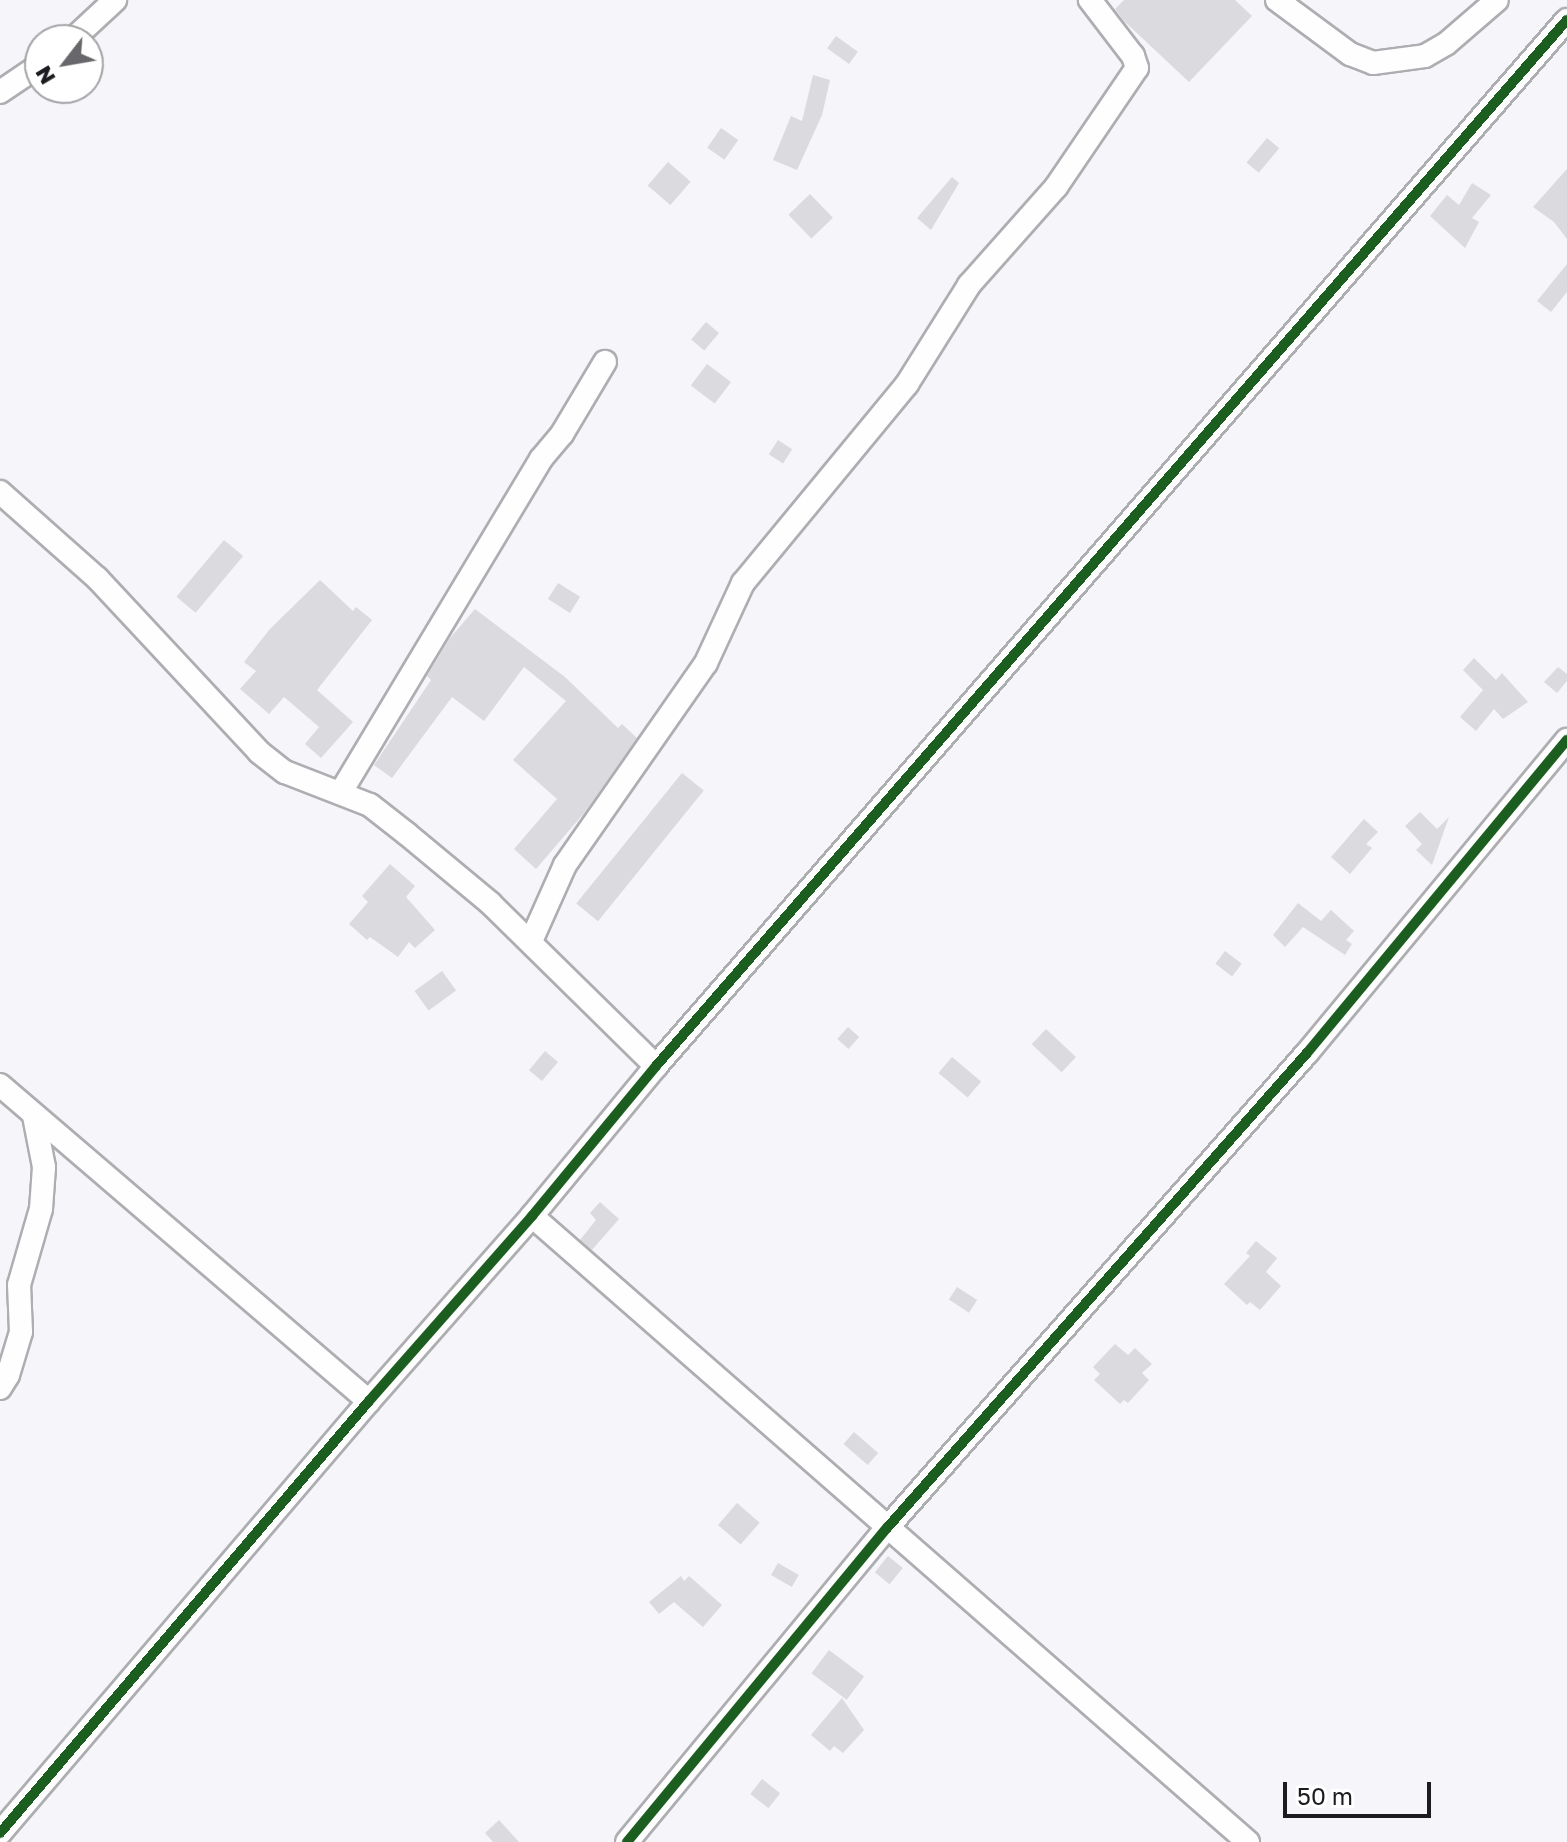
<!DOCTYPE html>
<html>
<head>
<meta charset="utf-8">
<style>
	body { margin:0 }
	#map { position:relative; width:1567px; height:1842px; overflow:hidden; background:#f5f5fa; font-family:"Golos Text",sans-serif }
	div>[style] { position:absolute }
	.building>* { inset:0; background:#dbdbdf; transform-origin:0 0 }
	.roads { filter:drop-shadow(2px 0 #aeaeb2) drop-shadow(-2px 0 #aeaeb2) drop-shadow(0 2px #aeaeb2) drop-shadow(0 -2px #aeaeb2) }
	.street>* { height:22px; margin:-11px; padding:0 11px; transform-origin:11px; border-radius:11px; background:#fefefe }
	.cycleway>* { height:10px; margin:-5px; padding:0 5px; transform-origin:5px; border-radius:5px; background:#1b5e20 }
	span { translate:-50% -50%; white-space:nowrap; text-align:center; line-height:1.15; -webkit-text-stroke:7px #fff; paint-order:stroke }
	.north { position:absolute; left:24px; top:24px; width:80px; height:80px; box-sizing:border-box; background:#fff; border:2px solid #a4a4a6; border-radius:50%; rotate:239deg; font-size:22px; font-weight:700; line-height:32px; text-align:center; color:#1c1c20 }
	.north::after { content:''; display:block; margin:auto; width:28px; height:36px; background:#68686c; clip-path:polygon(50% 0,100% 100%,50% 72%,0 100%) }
	.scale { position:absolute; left:1283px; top:1782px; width:148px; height:36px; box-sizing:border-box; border:4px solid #1c1c20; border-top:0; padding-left:10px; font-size:24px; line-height:28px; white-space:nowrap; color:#1c1c20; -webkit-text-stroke:6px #fff; paint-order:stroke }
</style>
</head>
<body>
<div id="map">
	<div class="building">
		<div style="clip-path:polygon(1124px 0,1235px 0,1252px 16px,1189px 82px,1124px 21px,1115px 9px)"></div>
		<div style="left:836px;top:36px;width:27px;height:15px;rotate:36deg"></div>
		<div style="clip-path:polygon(813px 75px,830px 80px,822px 115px,797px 170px,773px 160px,791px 116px,802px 121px)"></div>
		<div style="left:721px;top:128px;width:21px;height:24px;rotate:35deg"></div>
		<div style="left:1267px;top:138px;width:16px;height:32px;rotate:40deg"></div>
		<div style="left:668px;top:162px;width:30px;height:31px;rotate:41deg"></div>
		<div style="clip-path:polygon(1567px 169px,1567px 239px,1554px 222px,1533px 207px)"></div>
		<div style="clip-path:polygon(952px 177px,959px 183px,931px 230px,917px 218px)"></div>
		<div style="clip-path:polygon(1472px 183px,1491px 195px,1472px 218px,1479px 222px,1465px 248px,1430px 216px,1447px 195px,1459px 205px)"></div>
		<div style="left:810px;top:194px;width:33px;height:30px;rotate:46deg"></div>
		<div style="clip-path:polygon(1567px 264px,1567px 292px,1551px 312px,1537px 301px)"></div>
		<div style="left:706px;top:322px;width:17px;height:23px;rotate:40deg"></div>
		<div style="left:707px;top:364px;width:30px;height:27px;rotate:37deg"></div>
		<div style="left:778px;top:440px;width:17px;height:17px;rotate:33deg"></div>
		<div style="left:224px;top:540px;width:25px;height:74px;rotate:40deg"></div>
		<div style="clip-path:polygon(320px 580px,353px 611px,356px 607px,372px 620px,317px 690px,353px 722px,321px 758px,305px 744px,319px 727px,284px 697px,269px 714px,240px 689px,256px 671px,244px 662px,269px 630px)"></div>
		<div style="left:558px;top:583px;width:26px;height:19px;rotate:32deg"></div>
		<div style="clip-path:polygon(475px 609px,565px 677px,618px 728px,622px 724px,637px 738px,585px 812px,536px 869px,514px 849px,557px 799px,513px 760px,566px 701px,524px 667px,484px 721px,452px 697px,392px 778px,374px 765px,431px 680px,427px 676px,450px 638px)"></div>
		<div style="clip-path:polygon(1474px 658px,1496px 680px,1502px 673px,1528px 702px,1503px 719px,1494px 709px,1476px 731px,1460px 717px,1483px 690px,1463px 670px)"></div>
		<div style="clip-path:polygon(1558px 667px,1567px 674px,1567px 681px,1557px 693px,1544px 682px)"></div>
		<div style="left:682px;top:773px;width:28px;height:168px;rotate:39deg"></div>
		<div style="clip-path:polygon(1420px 812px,1437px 829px,1449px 817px,1432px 865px,1416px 850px,1422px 844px,1405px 826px)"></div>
		<div style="clip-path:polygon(1364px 819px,1378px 832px,1366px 844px,1372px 848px,1350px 874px,1331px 857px)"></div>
		<div style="clip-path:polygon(390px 864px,415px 886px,406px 897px,435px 930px,415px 948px,409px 942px,398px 957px,370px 937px,367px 940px,349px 924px,368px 902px,362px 896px)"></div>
		<div style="clip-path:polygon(1298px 903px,1321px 921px,1331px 910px,1354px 931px,1346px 940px,1352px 944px,1345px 955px,1303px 927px,1285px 947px,1273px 935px)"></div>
		<div style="left:1225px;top:951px;width:21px;height:16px;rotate:37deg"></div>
		<div style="left:442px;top:971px;width:24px;height:34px;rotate:54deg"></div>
		<div style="left:848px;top:1027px;width:15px;height:16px;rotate:42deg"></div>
		<div style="left:1046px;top:1029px;width:41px;height:21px;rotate:43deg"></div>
		<div style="left:545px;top:1051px;width:17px;height:25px;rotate:40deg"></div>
		<div style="left:952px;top:1057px;width:38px;height:21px;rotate:40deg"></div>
		<div style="clip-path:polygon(600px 1202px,619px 1219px,592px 1250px,580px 1240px,596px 1220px,590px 1213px)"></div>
		<div style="clip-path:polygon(1256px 1241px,1277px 1258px,1266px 1272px,1281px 1286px,1260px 1310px,1250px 1302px,1247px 1305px,1224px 1284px,1250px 1256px,1246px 1253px)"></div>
		<div style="left:957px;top:1287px;width:24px;height:15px;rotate:33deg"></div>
		<div style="clip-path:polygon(1115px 1344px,1128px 1355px,1135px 1348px,1152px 1364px,1142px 1373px,1149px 1380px,1128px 1403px,1124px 1400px,1120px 1404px,1094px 1380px,1100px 1374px,1093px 1367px)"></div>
		<div style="left:854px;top:1432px;width:32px;height:16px;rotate:41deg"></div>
		<div style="left:737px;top:1503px;width:30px;height:29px;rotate:41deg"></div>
		<div style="left:888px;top:1556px;width:19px;height:21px;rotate:39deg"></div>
		<div style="left:778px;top:1563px;width:24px;height:14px;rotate:30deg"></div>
		<div style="clip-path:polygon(681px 1576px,684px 1581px,689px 1576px,722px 1605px,703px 1627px,674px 1602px,659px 1614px,649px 1602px)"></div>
		<div style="left:829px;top:1650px;width:44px;height:29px;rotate:37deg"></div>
		<div style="clip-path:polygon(842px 1698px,864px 1730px,843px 1753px,834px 1746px,830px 1751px,811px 1735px)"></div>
		<div style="left:762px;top:1779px;width:23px;height:19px;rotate:38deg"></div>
		<div style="clip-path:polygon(499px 1820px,519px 1842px,493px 1842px,485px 1833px)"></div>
	</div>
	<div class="roads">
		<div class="street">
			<div style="left:1277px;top:0;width:91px;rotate:36.5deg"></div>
			<div style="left:1350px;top:54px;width:25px;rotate:21deg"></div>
			<div style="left:1373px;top:63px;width:52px;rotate:-7.7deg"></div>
			<div style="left:1425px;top:56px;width:24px;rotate:-30deg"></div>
			<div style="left:1446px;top:44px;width:67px;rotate:-40.8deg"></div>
			<div style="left:72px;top:40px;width:59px;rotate:-42.9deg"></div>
			<div style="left:0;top:92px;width:48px;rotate:-34deg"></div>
			<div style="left:0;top:492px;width:130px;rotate:41.6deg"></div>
			<div style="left:97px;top:578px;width:238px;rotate:47deg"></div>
			<div style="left:259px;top:752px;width:33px;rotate:38deg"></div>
			<div style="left:285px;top:772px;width:91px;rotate:21.2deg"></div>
			<div style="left:370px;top:805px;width:47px;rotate:38.1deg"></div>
			<div style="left:407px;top:834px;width:108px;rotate:39.7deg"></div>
			<div style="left:490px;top:903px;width:233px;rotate:44.5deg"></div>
			<div style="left:341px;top:792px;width:388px;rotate:-59deg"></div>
			<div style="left:541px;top:459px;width:33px;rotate:-50deg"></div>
			<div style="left:562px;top:434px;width:84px;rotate:-59.2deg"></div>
			<div style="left:531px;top:941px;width:83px;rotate:-65.9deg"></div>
			<div style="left:565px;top:865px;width:246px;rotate:-55.1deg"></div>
			<div style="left:706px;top:663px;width:88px;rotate:-65.2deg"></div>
			<div style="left:743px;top:583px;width:258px;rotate:-50.5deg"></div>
			<div style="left:907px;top:384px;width:117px;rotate:-57.9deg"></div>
			<div style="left:969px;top:285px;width:131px;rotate:-48.4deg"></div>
			<div style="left:1056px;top:187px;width:144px;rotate:-55.8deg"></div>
			<div style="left:1137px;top:68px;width:13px;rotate:-108deg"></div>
			<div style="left:1133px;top:56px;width:71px;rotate:-127.5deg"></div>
			<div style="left:0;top:1085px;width:486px;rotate:40.6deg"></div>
			<div style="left:532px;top:1216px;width:951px;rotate:41.16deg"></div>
			<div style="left:0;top:1388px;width:15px;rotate:-58deg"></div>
			<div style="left:8px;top:1375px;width:45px;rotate:-73.2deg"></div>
			<div style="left:21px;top:1332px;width:47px;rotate:-92.4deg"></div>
			<div style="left:19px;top:1285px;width:79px;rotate:-73.9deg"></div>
			<div style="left:41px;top:1209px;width:42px;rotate:-85.9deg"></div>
			<div style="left:44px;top:1167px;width:52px;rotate:-101.1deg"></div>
			<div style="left:0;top:1833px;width:568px;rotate:-49.5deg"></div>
			<div style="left:369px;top:1401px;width:247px;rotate:-48.6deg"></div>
			<div style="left:532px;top:1216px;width:195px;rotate:-50.4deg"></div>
			<div style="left:656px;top:1066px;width:1387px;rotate:-48.95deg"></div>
			<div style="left:627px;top:1842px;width:408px;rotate:-50.4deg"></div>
			<div style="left:887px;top:1528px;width:634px;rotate:-48.52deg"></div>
			<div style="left:1307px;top:1053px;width:407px;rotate:-50.3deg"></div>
		</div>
	</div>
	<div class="cycleway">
		<div style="left:0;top:1833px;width:568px;rotate:-49.5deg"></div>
		<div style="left:369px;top:1401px;width:247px;rotate:-48.6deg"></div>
		<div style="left:532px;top:1216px;width:195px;rotate:-50.4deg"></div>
		<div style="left:656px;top:1066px;width:1387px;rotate:-48.95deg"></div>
		<div style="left:627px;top:1842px;width:408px;rotate:-50.4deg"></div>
		<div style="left:887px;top:1528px;width:634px;rotate:-48.52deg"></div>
		<div style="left:1307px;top:1053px;width:407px;rotate:-50.3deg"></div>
	</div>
	<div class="north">N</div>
	<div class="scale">50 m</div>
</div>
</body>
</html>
